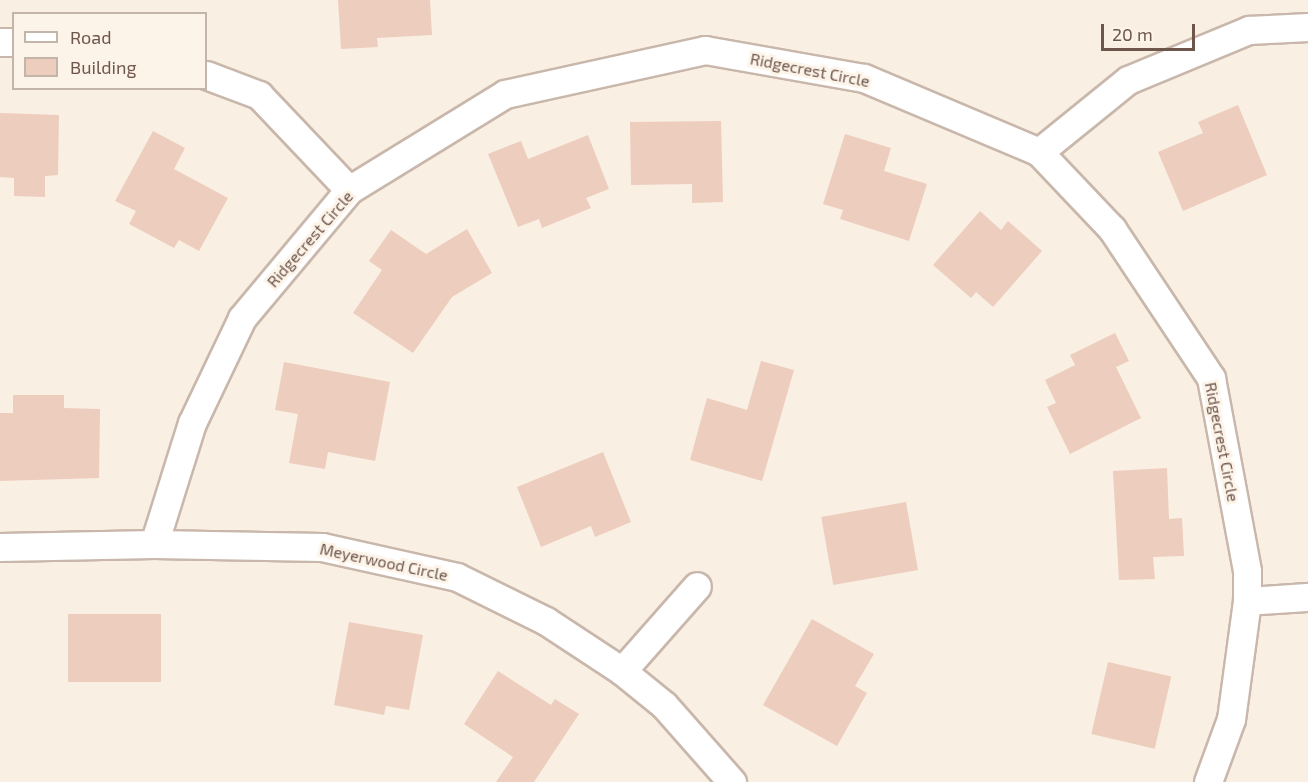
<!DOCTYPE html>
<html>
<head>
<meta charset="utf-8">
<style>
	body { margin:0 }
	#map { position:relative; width:1308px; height:782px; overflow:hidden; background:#faefe3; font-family:"Exo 2",sans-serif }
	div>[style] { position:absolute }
	.building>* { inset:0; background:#edcdbd; transform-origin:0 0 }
	.roads { filter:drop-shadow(2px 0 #c9b7ab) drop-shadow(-2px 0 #c9b7ab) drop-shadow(0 2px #c9b7ab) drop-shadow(0 -2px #c9b7ab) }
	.minor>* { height:27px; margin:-13.5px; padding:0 13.5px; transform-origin:13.5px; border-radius:13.5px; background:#fff }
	span { translate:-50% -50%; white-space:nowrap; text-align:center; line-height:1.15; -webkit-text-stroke:6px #fdf4e9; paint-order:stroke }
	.street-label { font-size:16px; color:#6f564c }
	.legend { position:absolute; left:12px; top:12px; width:195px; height:78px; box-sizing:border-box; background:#fdf4e9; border:2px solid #c4b5aa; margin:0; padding:8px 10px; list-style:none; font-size:18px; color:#6f564c }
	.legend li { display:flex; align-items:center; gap:12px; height:30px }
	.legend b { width:30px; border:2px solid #c4b5aa }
	.scale { position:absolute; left:1101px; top:24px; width:94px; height:27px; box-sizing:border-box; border:3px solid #6f564c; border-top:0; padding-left:8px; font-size:18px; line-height:21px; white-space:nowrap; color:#6f564c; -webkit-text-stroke:4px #fdf4e9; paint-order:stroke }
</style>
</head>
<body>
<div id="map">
	<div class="building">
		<div style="clip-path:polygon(338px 0,430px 0,432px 35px,377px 38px,378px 47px,341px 49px)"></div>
		<div style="clip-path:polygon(1238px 105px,1267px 175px,1183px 211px,1158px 152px,1203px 133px,1198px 122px)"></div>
		<div style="clip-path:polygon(0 113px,59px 115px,58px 175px,45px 176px,45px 197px,14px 196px,14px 178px,0 177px)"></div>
		<div style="clip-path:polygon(721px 121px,723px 202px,692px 203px,692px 184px,631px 185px,630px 122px)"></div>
		<div style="clip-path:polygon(153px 131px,185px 148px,174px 169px,228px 198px,199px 251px,179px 240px,174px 248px,129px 224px,136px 211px,115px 201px)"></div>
		<div style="clip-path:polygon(845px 134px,891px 148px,884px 171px,927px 184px,909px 241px,840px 219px,843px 210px,823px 204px)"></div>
		<div style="clip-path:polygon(588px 135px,609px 189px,586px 198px,591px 208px,542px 228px,539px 219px,518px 227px,488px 154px,521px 141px,528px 159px)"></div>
		<div style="clip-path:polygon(980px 211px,1001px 230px,1008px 221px,1042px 251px,993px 307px,976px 292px,971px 298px,933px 265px)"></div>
		<div style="clip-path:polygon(467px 229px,492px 273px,452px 297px,413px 353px,353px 313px,382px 270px,369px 261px,391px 230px,426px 254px)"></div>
		<div style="clip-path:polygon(1115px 333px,1129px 361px,1116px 367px,1141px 418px,1070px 454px,1047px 407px,1056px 403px,1045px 380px,1075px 365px,1070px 355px)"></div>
		<div style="clip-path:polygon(761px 361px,794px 370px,762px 481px,690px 460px,707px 398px,747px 410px)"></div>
		<div style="clip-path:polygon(284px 362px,390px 382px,375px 461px,328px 452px,325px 469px,289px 463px,298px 414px,275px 410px)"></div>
		<div style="clip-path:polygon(13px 395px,64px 395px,64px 408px,100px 409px,99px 478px,0 481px,0 413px,13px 413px)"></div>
		<div style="clip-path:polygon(603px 452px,631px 522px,595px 537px,591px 526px,541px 547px,517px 487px)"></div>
		<div style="clip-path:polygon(1167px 468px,1169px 519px,1182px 518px,1184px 556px,1153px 557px,1155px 579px,1119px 580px,1113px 471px)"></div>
		<div style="left:906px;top:502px;width:69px;height:86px;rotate:80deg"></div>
		<div style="left:68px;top:614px;width:93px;height:68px"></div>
		<div style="clip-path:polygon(812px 619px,874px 654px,855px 686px,867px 693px,837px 746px,763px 705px)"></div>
		<div style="clip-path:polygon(349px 622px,423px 635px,409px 710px,386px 706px,384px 715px,334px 705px)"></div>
		<div style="left:1108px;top:662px;width:65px;height:74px;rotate:13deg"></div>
		<div style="clip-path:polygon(498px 671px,551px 705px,555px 699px,579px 714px,534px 782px,496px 782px,513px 757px,464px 724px)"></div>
	</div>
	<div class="roads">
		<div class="minor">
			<div style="left:0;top:42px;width:14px"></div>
			<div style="left:206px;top:75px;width:57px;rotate:20.7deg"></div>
			<div style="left:259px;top:95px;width:131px;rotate:46.5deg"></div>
			<div style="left:1039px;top:152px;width:114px;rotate:-39deg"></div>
			<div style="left:1128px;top:80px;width:131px;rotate:-22.5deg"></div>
			<div style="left:1249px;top:30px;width:59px;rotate:-2.9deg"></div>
			<div style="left:154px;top:544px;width:127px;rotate:-72.6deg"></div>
			<div style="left:192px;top:423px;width:116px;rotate:-64.5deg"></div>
			<div style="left:242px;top:318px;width:167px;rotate:-50.1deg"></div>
			<div style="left:349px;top:190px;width:183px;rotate:-31.6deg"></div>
			<div style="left:505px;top:94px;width:205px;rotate:-12.4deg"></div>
			<div style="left:705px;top:50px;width:161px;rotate:10deg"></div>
			<div style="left:864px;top:78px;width:190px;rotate:22.9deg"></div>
			<div style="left:1039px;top:152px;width:106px;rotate:46.5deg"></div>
			<div style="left:1112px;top:229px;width:179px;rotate:56.4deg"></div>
			<div style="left:1211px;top:378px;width:196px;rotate:79.4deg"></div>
			<div style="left:1247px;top:571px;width:30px;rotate:90deg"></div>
			<div style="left:1247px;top:601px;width:119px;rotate:97.7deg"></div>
			<div style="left:1231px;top:719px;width:67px;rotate:110.1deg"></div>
			<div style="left:0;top:547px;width:154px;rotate:-1.1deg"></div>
			<div style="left:154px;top:544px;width:168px;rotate:1deg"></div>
			<div style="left:322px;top:547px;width:138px;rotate:12.5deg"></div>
			<div style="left:457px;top:577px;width:99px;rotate:26.3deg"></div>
			<div style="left:546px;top:621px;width:91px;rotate:33.3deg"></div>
			<div style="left:622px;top:671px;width:54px;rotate:39deg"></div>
			<div style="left:664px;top:705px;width:103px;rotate:48.6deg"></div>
			<div style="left:1247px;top:601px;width:61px;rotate:-3.8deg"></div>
			<div style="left:622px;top:671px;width:113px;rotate:-48.6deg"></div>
		</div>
	</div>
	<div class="street-label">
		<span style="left:810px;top:70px;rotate:11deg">Ridgecrest Circle</span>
		<span style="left:310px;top:239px;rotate:-49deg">Ridgecrest Circle</span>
		<span style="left:1222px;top:442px;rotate:79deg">Ridgecrest Circle</span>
		<span style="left:384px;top:562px;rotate:12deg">Meyerwood Circle</span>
	</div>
	<ul class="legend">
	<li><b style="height:8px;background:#fff"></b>Road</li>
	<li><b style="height:16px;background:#edcdbd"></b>Building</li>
	</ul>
	<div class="scale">20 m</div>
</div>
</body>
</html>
